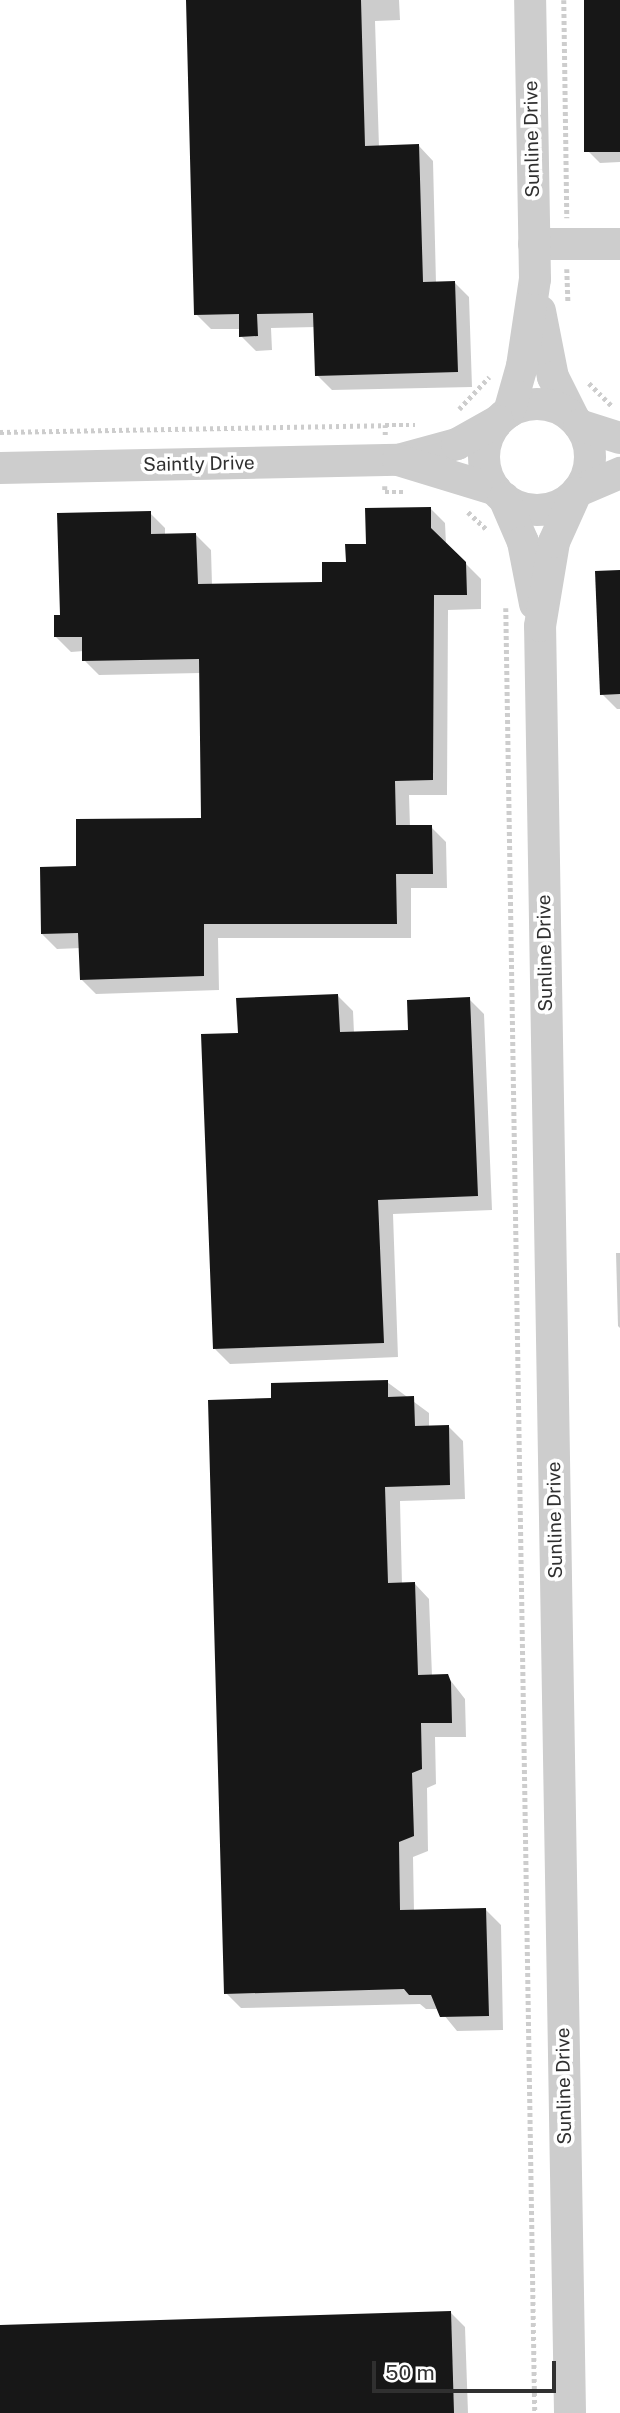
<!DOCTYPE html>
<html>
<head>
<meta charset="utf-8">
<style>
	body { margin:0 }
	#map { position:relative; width:620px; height:2413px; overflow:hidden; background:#fff; font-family:"Public Sans",sans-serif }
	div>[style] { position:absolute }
	.shadow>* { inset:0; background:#0003 }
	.building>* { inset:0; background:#171717; transform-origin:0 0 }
	.path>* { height:4.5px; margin-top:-2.25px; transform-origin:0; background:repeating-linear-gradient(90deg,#cdcdcd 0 3.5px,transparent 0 7px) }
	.minor>* { height:32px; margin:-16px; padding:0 16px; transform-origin:16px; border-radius:16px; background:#cdcdcd }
	.minor>.ring { margin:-16px; padding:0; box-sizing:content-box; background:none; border:32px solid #cdcdcd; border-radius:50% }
	span { translate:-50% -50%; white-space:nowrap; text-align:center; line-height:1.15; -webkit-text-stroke:7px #fff; paint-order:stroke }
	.street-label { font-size:19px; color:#303030 }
	.scale { position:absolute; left:372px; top:2361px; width:184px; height:32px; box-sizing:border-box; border:4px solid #303030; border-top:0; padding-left:9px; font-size:21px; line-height:24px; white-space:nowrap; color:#303030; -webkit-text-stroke:5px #fff; paint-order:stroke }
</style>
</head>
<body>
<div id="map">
	<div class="shadow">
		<div style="clip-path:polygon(188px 0,399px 0,400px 20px,375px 21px,379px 147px,419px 146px,433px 161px,436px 283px,455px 283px,469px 297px,472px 387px,332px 390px,317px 375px,316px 327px,271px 328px,272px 350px,256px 351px,241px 336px,241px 329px,211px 329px,196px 314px)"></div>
		<div style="clip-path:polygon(585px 0,620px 0,620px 162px,600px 163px,588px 151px)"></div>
		<div style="clip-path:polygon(430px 508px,445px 523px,446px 544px,481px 579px,481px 609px,448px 610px,447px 795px,409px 795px,410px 827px,431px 827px,446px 842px,447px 888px,411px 888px,411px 938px,218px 938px,219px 990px,96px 994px,81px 979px,81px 948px,57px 949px,42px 934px,78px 868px,203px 820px,201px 673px,99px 675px,84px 660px,84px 651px,71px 652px,56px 637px,61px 617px,150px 513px,165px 528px,165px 536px,196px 535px,211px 550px,212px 585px,324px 584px,367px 546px)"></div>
		<div style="clip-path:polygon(620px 572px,620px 709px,617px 709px,602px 694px)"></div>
		<div style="clip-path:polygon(338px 996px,353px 1011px,354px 1033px,410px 1031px,469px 999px,484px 1014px,492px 1210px,393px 1214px,398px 1357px,230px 1364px,215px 1349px,240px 1034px)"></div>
		<div style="clip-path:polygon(616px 1253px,620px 1253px,620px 1328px,618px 1326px)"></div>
		<div style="clip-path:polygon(387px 1382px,429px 1413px,429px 1427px,448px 1426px,463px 1441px,465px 1499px,400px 1501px,402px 1585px,415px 1584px,429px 1599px,432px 1676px,447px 1676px,465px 1699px,466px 1737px,435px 1737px,436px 1784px,427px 1788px,428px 1851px,413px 1857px,414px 1911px,486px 1910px,501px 1925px,503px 2030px,457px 2031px,439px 2009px,426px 2009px,420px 2004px,241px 2008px,226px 1993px,273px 1400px)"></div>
		<div style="clip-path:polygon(450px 2312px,465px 2327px,468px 2413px,0 2413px,0 2327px)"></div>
	</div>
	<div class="building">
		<div style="clip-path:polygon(186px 0,361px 0,365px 146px,419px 144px,423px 282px,455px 281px,458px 372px,315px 376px,313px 313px,257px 314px,258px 336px,239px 337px,239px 314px,194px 315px)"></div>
		<div style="left:584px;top:0;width:36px;height:152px"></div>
		<div style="clip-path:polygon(431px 507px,431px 528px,466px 562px,467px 595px,434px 595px,433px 780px,395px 781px,396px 825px,432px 825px,433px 874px,396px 874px,397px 924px,204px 924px,204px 976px,80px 980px,78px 933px,41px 934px,40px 867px,76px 866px,76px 819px,201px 818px,199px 659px,82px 661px,82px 637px,54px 637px,54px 615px,60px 615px,57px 513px,151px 511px,151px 534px,196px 533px,198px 584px,322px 582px,322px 562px,346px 562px,345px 544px,366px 544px,365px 508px)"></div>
		<div style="clip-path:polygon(620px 570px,620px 694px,600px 695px,595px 571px)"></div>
		<div style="clip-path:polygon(338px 994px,340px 1032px,408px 1030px,407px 1000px,470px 997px,478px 1196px,378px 1200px,384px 1343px,213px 1349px,201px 1034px,238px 1033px,236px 998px)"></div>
		<div style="clip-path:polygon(388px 1380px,388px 1397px,414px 1396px,415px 1426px,449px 1425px,450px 1485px,385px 1487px,388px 1583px,415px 1582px,418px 1675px,448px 1674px,451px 1682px,452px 1723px,421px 1723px,422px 1769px,412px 1773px,414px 1836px,399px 1842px,400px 1910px,486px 1908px,489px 2016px,440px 2017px,431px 1995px,409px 1995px,404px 1989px,224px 1994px,208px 1400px,271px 1398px,271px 1383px)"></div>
		<div style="clip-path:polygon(451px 2311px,454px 2413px,0 2413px,0 2325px)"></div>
	</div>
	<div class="path">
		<div style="left:564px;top:0;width:218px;rotate:89.2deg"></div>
		<div style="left:567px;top:269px;width:33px;rotate:88deg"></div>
		<div style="left:589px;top:383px;width:33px;rotate:45deg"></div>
		<div style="left:459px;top:409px;width:44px;rotate:-46.8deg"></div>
		<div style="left:0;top:432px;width:385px;rotate:-1deg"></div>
		<div style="left:385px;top:435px;width:10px;rotate:-90deg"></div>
		<div style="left:385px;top:425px;width:30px"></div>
		<div style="left:385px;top:486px;width:6px;rotate:90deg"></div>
		<div style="left:385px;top:492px;width:19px"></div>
		<div style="left:468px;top:512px;width:26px;rotate:43deg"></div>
		<div style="left:506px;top:608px;width:1805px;rotate:89.08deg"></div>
	</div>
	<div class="minor">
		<div style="left:534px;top:244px;width:86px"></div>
		<div style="left:540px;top:311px;width:67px;rotate:78.9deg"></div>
		<div style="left:553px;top:377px;width:47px;rotate:63.4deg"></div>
		<div class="ring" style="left:484px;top:404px;width:74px;height:74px"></div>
		<div style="left:509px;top:412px;width:48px;rotate:-74.2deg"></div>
		<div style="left:522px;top:366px;width:88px;rotate:-81.5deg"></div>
		<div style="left:535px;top:279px;width:279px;rotate:-91deg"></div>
		<div style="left:579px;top:425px;width:43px;rotate:17.6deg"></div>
		<div style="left:402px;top:459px;width:57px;rotate:-15.3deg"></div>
		<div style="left:457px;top:444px;width:47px;rotate:-29.3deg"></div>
		<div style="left:0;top:468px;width:398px;rotate:-1.2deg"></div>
		<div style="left:398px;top:460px;width:102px;rotate:17deg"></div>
		<div style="left:578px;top:491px;width:46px;rotate:-23.2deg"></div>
		<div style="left:504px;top:498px;width:48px;rotate:66.6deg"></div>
		<div style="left:523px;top:542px;width:63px;rotate:79deg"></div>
		<div style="left:570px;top:2413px;width:1787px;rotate:-90.96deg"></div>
		<div style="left:540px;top:626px;width:85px;rotate:-80.5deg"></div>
		<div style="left:554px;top:542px;width:54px;rotate:-65.8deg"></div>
	</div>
	<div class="street-label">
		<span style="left:532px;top:139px;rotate:-91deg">Sunline Drive</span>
		<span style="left:199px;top:464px;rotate:-1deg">Saintly Drive</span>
		<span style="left:545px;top:953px;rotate:-91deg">Sunline Drive</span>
		<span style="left:555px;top:1520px;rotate:-91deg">Sunline Drive</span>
		<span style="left:564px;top:2086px;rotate:-91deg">Sunline Drive</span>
	</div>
	<div class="scale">50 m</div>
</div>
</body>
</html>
